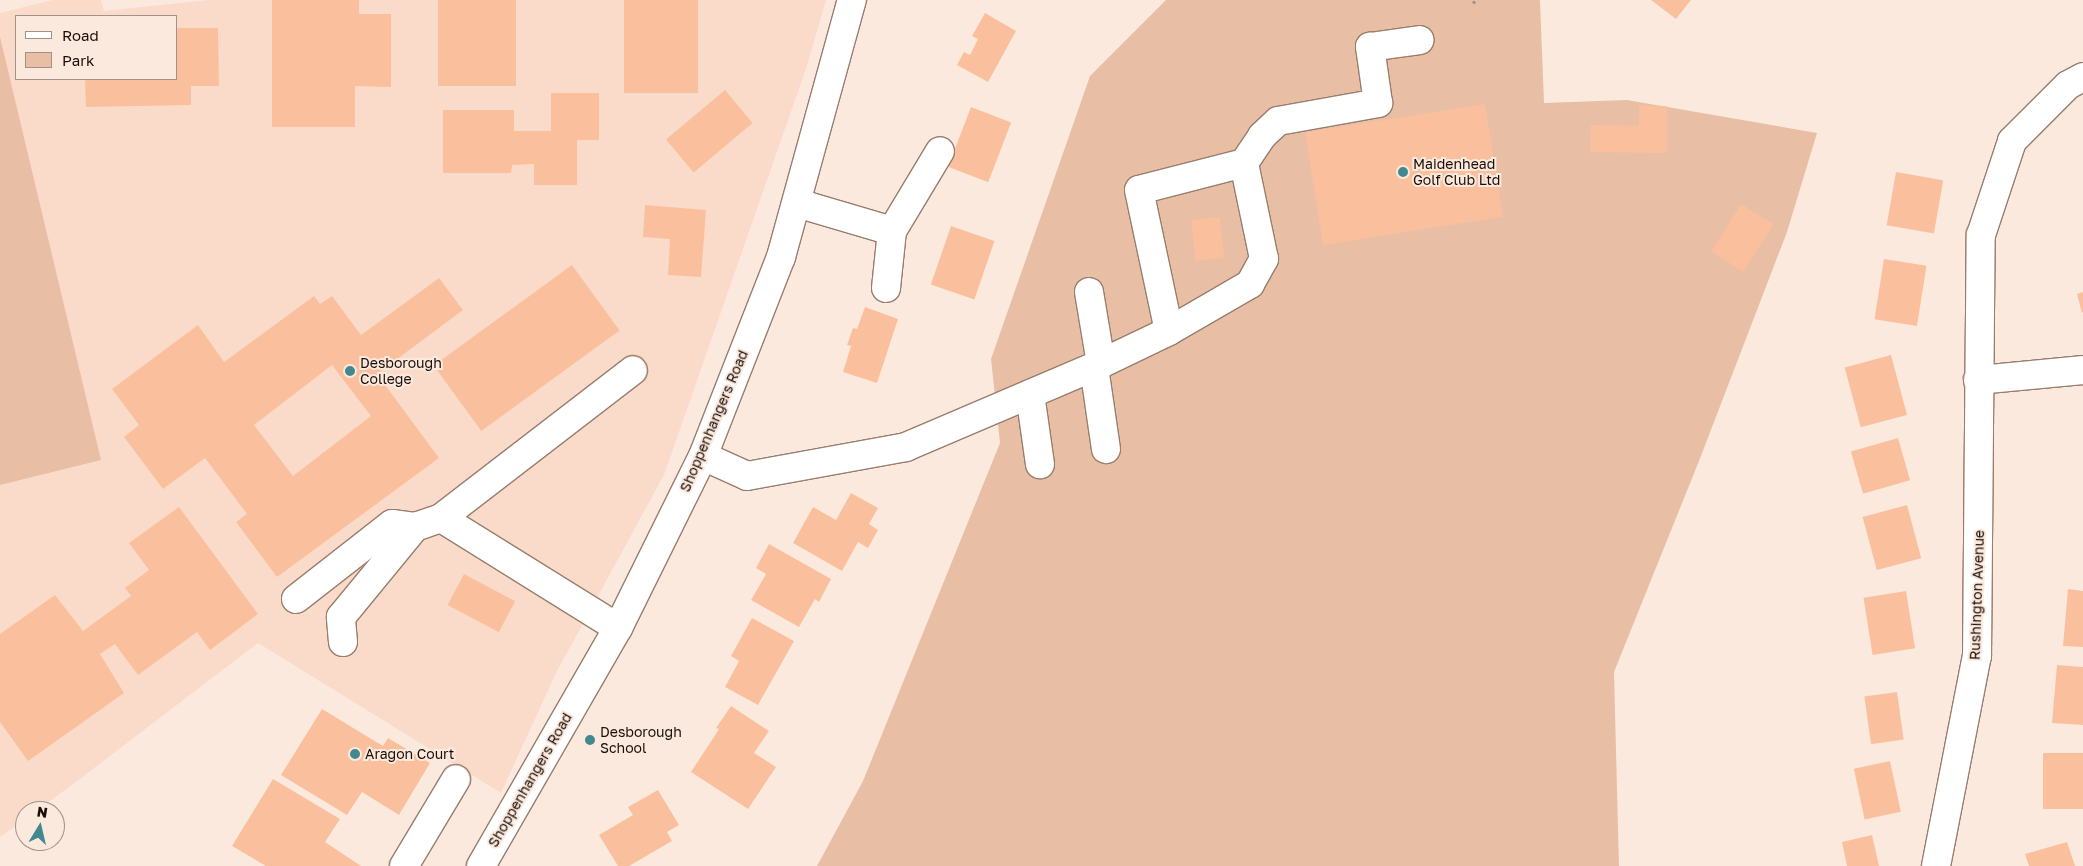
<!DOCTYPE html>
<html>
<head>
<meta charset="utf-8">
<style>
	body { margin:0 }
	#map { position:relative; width:2083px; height:866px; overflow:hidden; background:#fce9de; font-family:"Golos Text",sans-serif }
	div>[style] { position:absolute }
	.built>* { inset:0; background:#fadbc9 }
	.green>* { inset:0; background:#e8bfa5 }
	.building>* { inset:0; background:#fac09d; transform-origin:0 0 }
	.path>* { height:3px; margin-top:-1.5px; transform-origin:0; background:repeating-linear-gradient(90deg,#a09187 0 2.5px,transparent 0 6.5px) }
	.roads { filter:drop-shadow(1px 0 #997d6c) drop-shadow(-1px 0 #997d6c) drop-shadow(0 1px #997d6c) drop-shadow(0 -1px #997d6c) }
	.minor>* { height:28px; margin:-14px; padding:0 14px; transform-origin:14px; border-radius:14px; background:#fff }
	.dots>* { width:14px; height:14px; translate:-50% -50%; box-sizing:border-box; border:2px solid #fce9de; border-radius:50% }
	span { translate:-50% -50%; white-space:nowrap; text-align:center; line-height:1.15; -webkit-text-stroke:4px #fce9de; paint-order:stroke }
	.poi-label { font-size:14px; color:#190f08 }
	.left { translate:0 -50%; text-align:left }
	.street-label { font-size:14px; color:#190f08 }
	.legend { position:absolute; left:15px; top:15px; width:162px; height:65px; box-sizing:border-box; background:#fce9de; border:1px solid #a19288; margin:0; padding:6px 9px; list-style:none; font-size:15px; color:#190f08 }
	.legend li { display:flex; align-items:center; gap:10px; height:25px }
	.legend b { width:25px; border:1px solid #a19288 }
	.north { position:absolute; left:15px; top:801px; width:50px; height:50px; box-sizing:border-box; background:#fce9de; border:1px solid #a19288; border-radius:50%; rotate:9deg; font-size:14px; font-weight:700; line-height:20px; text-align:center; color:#190f08 }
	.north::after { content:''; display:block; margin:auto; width:18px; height:22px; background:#41888f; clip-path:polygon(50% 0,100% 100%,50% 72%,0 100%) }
</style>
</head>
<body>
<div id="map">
	<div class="built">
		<div style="clip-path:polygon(evenodd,53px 0,101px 0,104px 11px,208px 0,826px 0,807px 66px,664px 475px,556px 673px,501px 793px,258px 643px,72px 785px,36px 811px,25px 811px,25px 819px,0 837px,0 13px,53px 0,16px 16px,176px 16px,176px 79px,16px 79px,16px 16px)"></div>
	</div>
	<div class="green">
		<div style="clip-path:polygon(1166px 0,1540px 0,1544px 103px,1627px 100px,1817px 133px,1787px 232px,1699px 461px,1614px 672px,1619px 866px,817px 866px,863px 781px,1000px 443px,991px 359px,1090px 76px)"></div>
		<div style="clip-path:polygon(0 37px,101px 460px,0 485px)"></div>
	</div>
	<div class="building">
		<div style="clip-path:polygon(272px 0,359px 0,359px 14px,391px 14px,391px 87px,355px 86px,355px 127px,272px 127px)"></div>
		<div style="left:438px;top:0;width:78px;height:86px"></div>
		<div style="left:624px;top:0;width:74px;height:93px"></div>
		<div style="clip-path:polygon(1651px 0,1691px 0,1676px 19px)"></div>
		<div style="clip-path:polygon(985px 13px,1016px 31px,988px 82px,957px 65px,964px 52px,970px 55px,978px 39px,972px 36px)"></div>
		<div style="clip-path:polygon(176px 28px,218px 28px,219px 86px,191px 86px,191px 105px,86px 107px,85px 79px,176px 79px)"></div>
		<div style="left:725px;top:90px;width:43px;height:77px;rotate:50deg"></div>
		<div style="clip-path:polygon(551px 93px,599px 93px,599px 140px,577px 140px,577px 185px,534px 185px,534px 164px,512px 165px,511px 173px,443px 173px,443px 110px,514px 110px,514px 131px,551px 131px)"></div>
		<div style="left:1485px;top:104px;width:114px;height:182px;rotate:81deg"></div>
		<div style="clip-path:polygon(1639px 106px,1667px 106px,1667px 153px,1590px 152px,1591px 125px,1639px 126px)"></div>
		<div style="left:971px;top:107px;width:43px;height:64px;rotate:21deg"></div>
		<div style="left:1896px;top:172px;width:48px;height:54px;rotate:10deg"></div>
		<div style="left:1741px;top:204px;width:38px;height:56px;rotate:32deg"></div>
		<div style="clip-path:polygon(645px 205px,706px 210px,701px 277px,668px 275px,670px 239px,643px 237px)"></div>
		<div style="left:1220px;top:217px;width:41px;height:29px;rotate:84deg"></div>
		<div style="left:951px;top:226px;width:46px;height:62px;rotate:19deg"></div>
		<div style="left:1884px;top:259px;width:43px;height:61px;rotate:9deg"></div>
		<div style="left:572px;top:265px;width:81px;height:171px;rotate:54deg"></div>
		<div style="clip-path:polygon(evenodd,439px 278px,463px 310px,377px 374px,439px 458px,277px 577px,236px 522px,247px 514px,205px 458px,163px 489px,124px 437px,139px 425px,112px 389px,198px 325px,224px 362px,314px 296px,320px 304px,332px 296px,361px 335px,439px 278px,332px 365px,371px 416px,293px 476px,254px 425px,332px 365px)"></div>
		<div style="clip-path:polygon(2083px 292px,2083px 312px,2082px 313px,2077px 294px)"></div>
		<div style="clip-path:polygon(865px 307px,898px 319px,877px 383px,843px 372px,851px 346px,847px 345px,853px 328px,857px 329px)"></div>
		<div style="left:1891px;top:355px;width:62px;height:48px;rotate:75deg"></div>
		<div style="left:1898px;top:438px;width:44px;height:49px;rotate:74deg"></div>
		<div style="clip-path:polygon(851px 493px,878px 508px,869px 524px,878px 530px,868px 548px,858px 542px,842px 571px,793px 543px,813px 507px,836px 520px)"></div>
		<div style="left:1907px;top:505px;width:55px;height:46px;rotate:75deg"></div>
		<div style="clip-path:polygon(179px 507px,258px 614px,210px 650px,197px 632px,138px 675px,115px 644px,100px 654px,124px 693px,28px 761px,0 722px,0 634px,55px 595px,83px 631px,131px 596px,125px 588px,149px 570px,129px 543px)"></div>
		<div style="clip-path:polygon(769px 544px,831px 579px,819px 602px,815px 599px,799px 627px,751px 600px,766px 574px,756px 568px)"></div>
		<div style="left:464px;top:574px;width:58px;height:35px;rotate:28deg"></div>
		<div style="clip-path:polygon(2068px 589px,2083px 591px,2083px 647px,2063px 646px)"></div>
		<div style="left:1906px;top:591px;width:58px;height:43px;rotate:81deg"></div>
		<div style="clip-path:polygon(752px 618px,794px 641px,758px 705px,725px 687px,739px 661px,731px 656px)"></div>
		<div style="clip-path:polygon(2057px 665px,2083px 667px,2083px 725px,2052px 723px)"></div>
		<div style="left:1897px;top:692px;width:48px;height:33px;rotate:82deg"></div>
		<div style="clip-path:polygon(731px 706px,769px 731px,754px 753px,776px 767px,748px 809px,691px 772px,719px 729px,716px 728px)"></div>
		<div style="clip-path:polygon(322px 709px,383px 746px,388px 738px,430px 763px,399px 815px,362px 792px,347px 815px,281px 775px)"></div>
		<div style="left:2083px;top:753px;width:56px;height:40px;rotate:90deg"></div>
		<div style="left:1890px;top:761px;width:52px;height:37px;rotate:78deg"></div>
		<div style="clip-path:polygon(273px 779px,340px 819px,325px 842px,361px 866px,266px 866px,232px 846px)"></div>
		<div style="clip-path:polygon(658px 790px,679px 825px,667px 832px,672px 841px,629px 866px,618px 866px,599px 835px,633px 815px,628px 807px)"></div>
		<div style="clip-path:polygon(1872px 835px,1879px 866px,1847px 866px,1842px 842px)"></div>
		<div style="clip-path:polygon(2067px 842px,2075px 866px,2029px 866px,2025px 854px)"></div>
	</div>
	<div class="path">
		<div style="left:1473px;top:3px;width:4px;rotate:-45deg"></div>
	</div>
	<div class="roads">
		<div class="minor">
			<div style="left:1244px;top:163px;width:32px;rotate:-56deg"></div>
			<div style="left:1262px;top:136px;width:22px;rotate:-43deg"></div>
			<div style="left:1278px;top:121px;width:102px;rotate:-10.2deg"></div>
			<div style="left:1378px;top:103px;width:57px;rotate:-98.1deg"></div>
			<div style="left:1370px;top:47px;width:50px;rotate:-8deg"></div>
			<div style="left:797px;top:203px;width:99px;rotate:16.4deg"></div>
			<div style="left:886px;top:288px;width:57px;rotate:-84deg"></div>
			<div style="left:892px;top:231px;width:93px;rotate:-59deg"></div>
			<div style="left:1089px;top:292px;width:73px;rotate:80.5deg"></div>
			<div style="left:1094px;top:367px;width:83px;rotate:81.7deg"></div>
			<div style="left:1978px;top:380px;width:105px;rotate:-5.4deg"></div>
			<div style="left:1030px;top:394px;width:71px;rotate:81.9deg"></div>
			<div style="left:703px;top:456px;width:48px;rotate:24.4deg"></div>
			<div style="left:747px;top:476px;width:162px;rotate:-10.3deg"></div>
			<div style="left:906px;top:447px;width:204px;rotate:-23.1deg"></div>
			<div style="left:1094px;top:367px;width:83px;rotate:-25.6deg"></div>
			<div style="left:1169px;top:331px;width:94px;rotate:-30.1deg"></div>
			<div style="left:1250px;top:284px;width:29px;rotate:-61deg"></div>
			<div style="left:1264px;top:259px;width:98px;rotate:-101.8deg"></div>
			<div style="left:1244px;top:163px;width:108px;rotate:165.6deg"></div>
			<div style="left:1139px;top:190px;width:144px;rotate:78deg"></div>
			<div style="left:296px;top:599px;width:122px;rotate:-38deg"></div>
			<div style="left:392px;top:524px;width:23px;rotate:7deg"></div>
			<div style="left:618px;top:628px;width:208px;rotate:-148.1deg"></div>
			<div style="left:441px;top:518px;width:242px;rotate:-37.6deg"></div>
			<div style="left:343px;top:642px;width:25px;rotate:-95deg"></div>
			<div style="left:341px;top:617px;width:117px;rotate:-50.6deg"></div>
			<div style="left:415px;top:527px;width:28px;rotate:-19deg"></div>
			<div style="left:404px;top:866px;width:101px;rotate:-59.1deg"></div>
			<div style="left:481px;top:866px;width:275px;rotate:-60.1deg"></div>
			<div style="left:618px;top:628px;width:192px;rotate:-63.7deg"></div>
			<div style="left:703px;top:456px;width:214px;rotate:-68.6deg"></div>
			<div style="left:781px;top:257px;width:267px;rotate:-74.6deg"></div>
			<div style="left:1936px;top:866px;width:214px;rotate:-79deg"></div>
			<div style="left:1977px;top:656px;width:421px;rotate:-89.5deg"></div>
			<div style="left:1981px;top:235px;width:99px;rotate:-71.7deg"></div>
			<div style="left:2012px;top:141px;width:79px;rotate:-45deg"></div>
			<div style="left:2068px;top:85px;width:17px;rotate:-28deg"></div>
		</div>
	</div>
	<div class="dots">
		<div style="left:1403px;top:172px;background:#41888f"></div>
		<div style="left:350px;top:371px;background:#41888f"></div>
		<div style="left:590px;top:740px;background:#41888f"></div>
		<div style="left:355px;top:754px;background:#41888f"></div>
	</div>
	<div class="poi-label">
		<span class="left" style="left:1413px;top:172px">Maidenhead<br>Golf Club Ltd</span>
		<span class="left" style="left:360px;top:371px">Desborough<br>College</span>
		<span class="left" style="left:600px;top:740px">Desborough<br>School</span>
		<span class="left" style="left:365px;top:754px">Aragon Court</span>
	</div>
	<div class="street-label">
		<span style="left:714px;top:421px;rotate:-67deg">Shoppenhangers Road</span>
		<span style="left:1977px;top:595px;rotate:-88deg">Rushington Avenue</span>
		<span style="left:530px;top:780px;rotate:-60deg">Shoppenhangers Road</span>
	</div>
	<ul class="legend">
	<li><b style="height:6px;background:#fff"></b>Road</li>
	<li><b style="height:14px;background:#e8bfa5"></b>Park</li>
	</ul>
	<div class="north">N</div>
</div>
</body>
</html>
